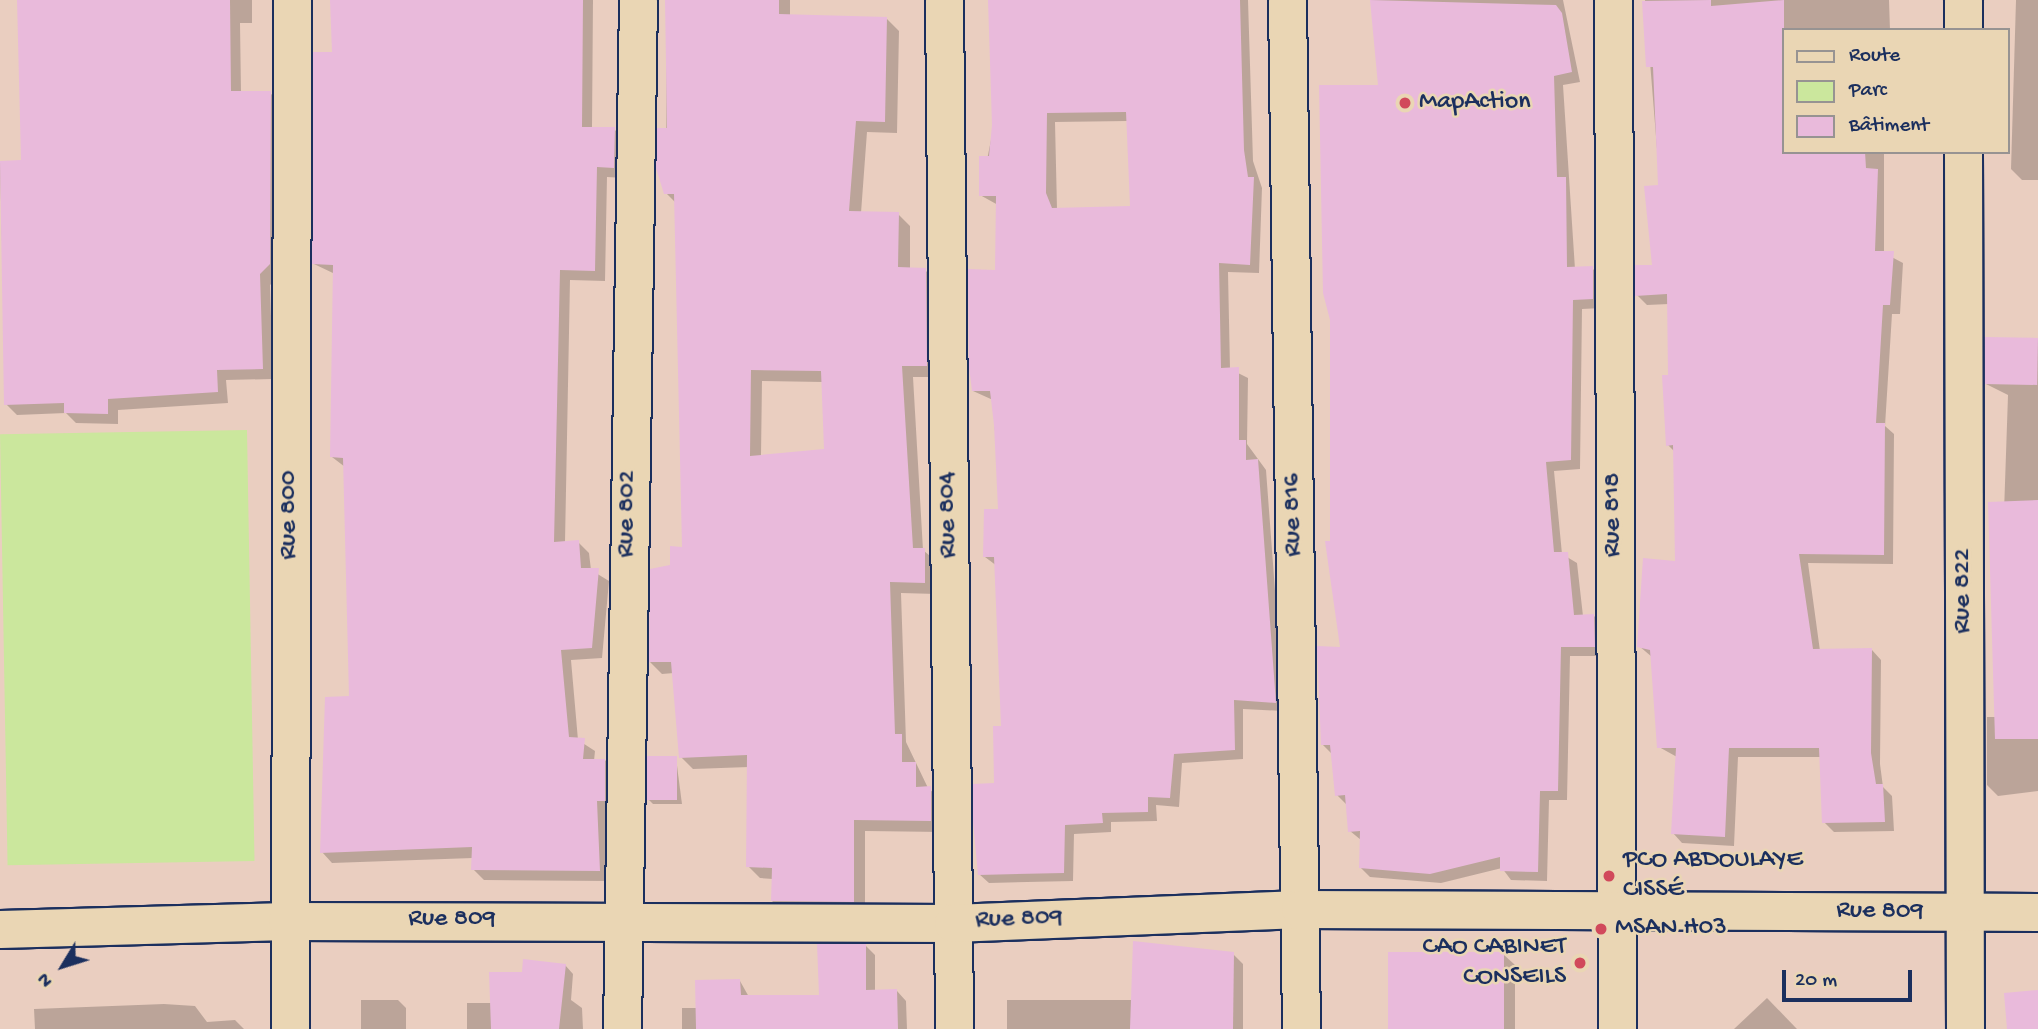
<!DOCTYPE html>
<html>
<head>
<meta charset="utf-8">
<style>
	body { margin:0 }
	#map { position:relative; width:2038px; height:1029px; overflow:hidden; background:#eacec0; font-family:"Gochi Hand",sans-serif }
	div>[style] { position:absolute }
	.green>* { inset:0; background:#cbe79d; transform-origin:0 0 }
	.shadow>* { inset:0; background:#0003 }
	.building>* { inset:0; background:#e9badb; transform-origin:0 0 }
	.roads { filter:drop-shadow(2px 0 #1b2f5e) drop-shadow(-2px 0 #1b2f5e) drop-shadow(0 2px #1b2f5e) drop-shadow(0 -2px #1b2f5e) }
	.minor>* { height:37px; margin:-18.5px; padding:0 18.5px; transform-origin:18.5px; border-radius:18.5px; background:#ead6b4 }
	.dots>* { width:19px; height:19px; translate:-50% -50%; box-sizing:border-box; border:4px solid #ead6b4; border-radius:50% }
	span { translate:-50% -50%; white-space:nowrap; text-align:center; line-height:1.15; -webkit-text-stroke:5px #ead6b4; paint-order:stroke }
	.poi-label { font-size:26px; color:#1b2f5e }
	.left { translate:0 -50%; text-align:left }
	.right { translate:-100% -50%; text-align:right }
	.street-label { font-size:26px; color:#1b2f5e }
	.legend { position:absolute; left:1782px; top:28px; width:228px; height:126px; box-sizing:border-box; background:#ead6b4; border:2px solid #979392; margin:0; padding:9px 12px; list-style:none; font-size:21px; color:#1b2f5e }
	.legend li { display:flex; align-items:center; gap:14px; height:35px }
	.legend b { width:35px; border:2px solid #979392 }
	.north { position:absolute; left:28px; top:931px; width:70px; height:70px; -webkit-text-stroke:5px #ead6b4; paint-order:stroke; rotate:232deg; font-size:19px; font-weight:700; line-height:28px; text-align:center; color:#1b2f5e }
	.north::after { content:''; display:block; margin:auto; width:24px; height:32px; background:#1b2f5e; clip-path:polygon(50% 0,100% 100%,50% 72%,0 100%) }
	.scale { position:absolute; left:1782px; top:970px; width:130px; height:32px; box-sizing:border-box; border:4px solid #1b2f5e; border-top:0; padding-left:9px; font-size:21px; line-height:24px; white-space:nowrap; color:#1b2f5e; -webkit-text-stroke:5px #ead6b4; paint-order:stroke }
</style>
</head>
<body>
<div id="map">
	<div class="green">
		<div style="left:247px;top:430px;width:431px;height:247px;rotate:89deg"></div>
	</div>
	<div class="shadow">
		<div style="clip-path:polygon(19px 0,252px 0,252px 23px,240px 23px,241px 92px,270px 93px,281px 103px,281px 275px,270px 285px,273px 379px,226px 380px,228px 403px,118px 410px,118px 424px,76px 423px,66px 413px,17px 415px,6px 404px,0 162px,23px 161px)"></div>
		<div style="clip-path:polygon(332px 0,593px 0,592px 129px,614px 129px,625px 140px,624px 178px,607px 177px,605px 281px,570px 280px,565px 543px,578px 542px,589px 553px,591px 570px,609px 581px,602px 658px,571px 660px,578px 740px,595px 751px,594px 761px,605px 760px,615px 771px,610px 881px,484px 880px,473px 869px,473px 858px,332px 863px,322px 852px,351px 698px,345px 467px,332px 457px,335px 274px,314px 264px,334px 53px)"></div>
		<div style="clip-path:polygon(evenodd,667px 0,790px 0,790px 16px,887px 19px,899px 31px,897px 133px,867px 132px,861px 213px,898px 214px,910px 226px,910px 269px,925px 270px,937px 282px,938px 377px,913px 377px,923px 550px,937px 562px,936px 594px,901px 593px,906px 742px,928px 788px,942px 800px,942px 832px,865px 831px,865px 913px,784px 913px,772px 901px,773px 879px,760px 878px,748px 866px,749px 767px,693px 769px,681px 757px,674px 673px,662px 674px,650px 662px,672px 567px,684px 548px,676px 203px,666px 193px,667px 0,762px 381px,823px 382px,826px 450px,761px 456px,762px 381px)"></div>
		<div style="clip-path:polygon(evenodd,990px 0,1248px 0,1253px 161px,1262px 188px,1259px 273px,1228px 272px,1230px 369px,1248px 378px,1247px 444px,1266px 470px,1284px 711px,1243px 709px,1243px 759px,1182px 763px,1179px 807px,1156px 805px,1157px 821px,1111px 822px,1111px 832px,1074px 834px,1073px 881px,989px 883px,979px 874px,1003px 728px,997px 566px,985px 557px,1000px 511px,993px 400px,973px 391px,996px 272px,998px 205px,980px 195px,994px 125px,990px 0,1128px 121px,1132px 207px,1057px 209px,1055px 122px,1128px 121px)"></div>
		<div style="clip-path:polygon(1371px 0,1563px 0,1580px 82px,1563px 85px,1575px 269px,1592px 268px,1602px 278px,1602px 308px,1582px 309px,1580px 469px,1554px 471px,1562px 554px,1577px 563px,1583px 616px,1594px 616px,1603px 625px,1603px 656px,1570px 656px,1567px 800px,1549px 800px,1547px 881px,1511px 880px,1502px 868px,1441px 883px,1370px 877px,1360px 867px,1361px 840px,1350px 831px,1347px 805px,1337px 795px,1333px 755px,1322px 744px,1342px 649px,1331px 542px,1380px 87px)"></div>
		<div style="clip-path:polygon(1645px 0,1889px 0,1890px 30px,1784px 30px,1784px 152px,1884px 152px,1884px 253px,1903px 263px,1900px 314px,1892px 314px,1885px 426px,1894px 434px,1893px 564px,1808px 563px,1820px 651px,1872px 650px,1881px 660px,1880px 764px,1883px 787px,1892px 796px,1894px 831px,1834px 832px,1824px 822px,1822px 757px,1738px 757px,1734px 846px,1682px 843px,1673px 833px,1677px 757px,1659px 747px,1652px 657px,1639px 646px,1677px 563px,1675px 452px,1668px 445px,1669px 304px,1647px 305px,1637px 295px,1654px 267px,1660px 186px)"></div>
		<div style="clip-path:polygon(2016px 0,2038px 0,2038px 180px,2022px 180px,2011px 169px)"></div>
		<div style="clip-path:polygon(2038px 339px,2038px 791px,1998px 796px,1987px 785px,1987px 717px,1997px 717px,2008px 395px,1986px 384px)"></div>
		<div style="clip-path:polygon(676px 758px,682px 804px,653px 804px,648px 799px)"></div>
		<div style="clip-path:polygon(865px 945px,875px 955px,875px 991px,897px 991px,906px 1001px,907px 1029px,682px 1029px,682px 1008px,697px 1008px,740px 981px,749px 997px,821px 997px)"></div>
		<div style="clip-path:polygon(1233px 954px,1243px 964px,1243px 1029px,1007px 1029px,1007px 1000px,1133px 1000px)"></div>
		<div style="clip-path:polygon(1503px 954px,1515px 965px,1515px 1029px,1390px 1029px)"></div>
		<div style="clip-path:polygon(565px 965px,573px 974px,571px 1000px,582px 1008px,583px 1029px,467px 1029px,467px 1003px,492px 1003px,524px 974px)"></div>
		<div style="clip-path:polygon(1767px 998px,1797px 1029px,1734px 1029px)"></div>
		<div style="clip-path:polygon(361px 1000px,398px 1000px,406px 1008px,406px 1029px,361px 1029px)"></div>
		<div style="clip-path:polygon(164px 1004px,195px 1006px,207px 1022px,235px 1020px,244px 1029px,35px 1029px,34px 1009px)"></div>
	</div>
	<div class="building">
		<div style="clip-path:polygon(17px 0,230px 0,231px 91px,271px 91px,270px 264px,260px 274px,263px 369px,217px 370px,218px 392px,108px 399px,108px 414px,64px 413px,64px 403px,4px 405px,0 161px,21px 160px)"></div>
		<div style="clip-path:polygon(330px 0,583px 0,582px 127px,615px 127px,614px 168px,597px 167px,595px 271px,560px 270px,554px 542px,579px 540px,581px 568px,599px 568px,592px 648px,561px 650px,569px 737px,585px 738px,583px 759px,605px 759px,605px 801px,597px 801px,600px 871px,471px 870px,472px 847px,320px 853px,325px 697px,349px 696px,343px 458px,330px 457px,333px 265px,312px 264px,313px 52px,332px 52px)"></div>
		<div style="clip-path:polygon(evenodd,665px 0,779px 0,779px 14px,887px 17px,885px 122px,856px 121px,849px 211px,899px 212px,898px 267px,926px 268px,927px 366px,902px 366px,913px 548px,925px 548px,925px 583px,890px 582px,895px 734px,902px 734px,902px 762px,916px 762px,916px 787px,931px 786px,931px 821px,854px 820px,854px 902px,771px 901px,772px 868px,746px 867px,747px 755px,679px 758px,671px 662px,649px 662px,650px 569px,670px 565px,670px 546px,682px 547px,674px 194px,664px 194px,656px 168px,657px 128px,667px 128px,665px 0,751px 370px,821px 371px,824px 449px,750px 456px,751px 370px)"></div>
		<div style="clip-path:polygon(evenodd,988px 0,1240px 0,1244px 150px,1248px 177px,1254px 177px,1250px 265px,1219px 263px,1221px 368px,1239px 367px,1239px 440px,1246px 440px,1246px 460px,1258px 459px,1276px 703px,1234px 700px,1235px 750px,1174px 754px,1170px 798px,1148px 797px,1148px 812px,1102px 813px,1103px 823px,1065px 825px,1064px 873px,978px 875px,973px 821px,973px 784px,994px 783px,993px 726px,1001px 726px,994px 557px,983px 557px,984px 509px,998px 509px,994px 425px,990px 391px,972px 391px,969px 367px,968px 269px,995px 270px,996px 196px,979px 196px,979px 156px,989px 156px,992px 125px,988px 0,1126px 112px,1130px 206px,1052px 208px,1046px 193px,1047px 113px,1126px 112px)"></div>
		<div style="clip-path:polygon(1370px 0,1556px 5px,1562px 13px,1572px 72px,1554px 76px,1557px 177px,1566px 177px,1567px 267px,1593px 266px,1593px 299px,1573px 300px,1571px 460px,1546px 462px,1554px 552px,1568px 552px,1574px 615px,1594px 614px,1595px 647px,1561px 647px,1558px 791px,1540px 791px,1538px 872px,1500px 871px,1500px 857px,1430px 874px,1359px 868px,1360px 831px,1348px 832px,1345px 795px,1335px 796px,1330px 745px,1321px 745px,1317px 646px,1340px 647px,1325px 541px,1330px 541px,1330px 320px,1323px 293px,1319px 85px,1378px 85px)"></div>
		<div style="clip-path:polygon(1711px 0,1711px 6px,1784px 0,1784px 152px,1865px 152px,1866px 168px,1878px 169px,1875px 251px,1894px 251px,1890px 305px,1883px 305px,1876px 423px,1885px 423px,1884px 555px,1799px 554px,1813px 649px,1872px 648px,1871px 753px,1876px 784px,1883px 784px,1885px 822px,1822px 823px,1819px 748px,1729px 748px,1725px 837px,1671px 834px,1676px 748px,1657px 748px,1650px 650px,1637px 647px,1643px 558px,1675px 561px,1673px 445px,1666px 446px,1662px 375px,1668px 375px,1667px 294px,1635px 296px,1635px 265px,1652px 265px,1644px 186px,1658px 185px,1653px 67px,1646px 67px,1642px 1px)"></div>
		<div style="left:1984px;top:337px;width:54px;height:47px;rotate:1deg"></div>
		<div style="clip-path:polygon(2038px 500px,2038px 739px,1995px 739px,1988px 502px)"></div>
		<div style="left:677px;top:756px;width:44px;height:30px;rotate:90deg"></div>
		<div style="clip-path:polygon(1133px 941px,1234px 952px,1233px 1029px,1130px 1029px)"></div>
		<div style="clip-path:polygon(817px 944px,866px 944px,866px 990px,897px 989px,898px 1029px,696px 1029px,695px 980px,740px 979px,741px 995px,819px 995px)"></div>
		<div style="left:1388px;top:952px;width:116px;height:77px"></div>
		<div style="clip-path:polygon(523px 959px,566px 964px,559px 1029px,491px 1029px,489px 972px,522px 972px)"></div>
		<div style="clip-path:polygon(2038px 990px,2038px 1029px,2007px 1029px,2004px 993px)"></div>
	</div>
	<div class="roads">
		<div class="minor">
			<div style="left:944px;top:0;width:1029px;rotate:89.44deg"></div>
			<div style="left:1287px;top:0;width:1029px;rotate:89.22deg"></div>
			<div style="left:1613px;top:0;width:1029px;rotate:89.78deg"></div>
			<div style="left:1963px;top:0;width:30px;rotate:90deg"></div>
			<div style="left:1963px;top:152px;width:877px;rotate:89.87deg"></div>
			<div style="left:0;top:929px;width:287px;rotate:-1.6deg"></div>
			<div style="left:287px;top:921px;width:666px;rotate:0.17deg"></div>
			<div style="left:953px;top:923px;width:347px;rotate:-2.3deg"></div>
			<div style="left:1300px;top:909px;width:738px;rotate:0.23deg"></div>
			<div style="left:290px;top:1029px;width:1029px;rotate:-89.89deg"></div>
			<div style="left:622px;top:1029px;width:1029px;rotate:-89.11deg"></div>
		</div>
	</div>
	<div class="dots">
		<div style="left:1405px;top:103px;background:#d1495b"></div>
		<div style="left:1609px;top:876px;background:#d1495b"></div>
		<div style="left:1601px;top:929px;background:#d1495b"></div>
		<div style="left:1580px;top:963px;background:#d1495b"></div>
	</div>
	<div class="poi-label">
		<span class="left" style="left:1419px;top:103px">MapAction</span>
		<span class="left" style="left:1623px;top:876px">PCO ABDOULAYE<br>CISSÉ</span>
		<span class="left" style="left:1615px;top:929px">MSAN H03</span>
		<span class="right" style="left:1566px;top:963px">CAO CABINET<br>CONSEILS</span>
	</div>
	<div class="street-label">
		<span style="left:628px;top:514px;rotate:-89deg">Rue 802</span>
		<span style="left:290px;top:515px;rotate:-90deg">Rue 800</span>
		<span style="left:949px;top:515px;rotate:-91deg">Rue 804</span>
		<span style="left:1294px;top:515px;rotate:-91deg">Rue 816</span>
		<span style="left:1614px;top:515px;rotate:-90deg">Rue 818</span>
		<span style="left:1964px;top:591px;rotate:-90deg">Rue 822</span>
		<span style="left:1880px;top:912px;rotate:1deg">Rue 809</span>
		<span style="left:452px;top:920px">Rue 809</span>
		<span style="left:1019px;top:920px;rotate:-2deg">Rue 809</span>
	</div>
	<ul class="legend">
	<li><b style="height:9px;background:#ead6b4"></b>Route</li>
	<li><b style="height:19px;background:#cbe79d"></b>Parc</li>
	<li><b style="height:19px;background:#e9badb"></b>Bâtiment</li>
	</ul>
	<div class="north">N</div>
	<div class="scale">20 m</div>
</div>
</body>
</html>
